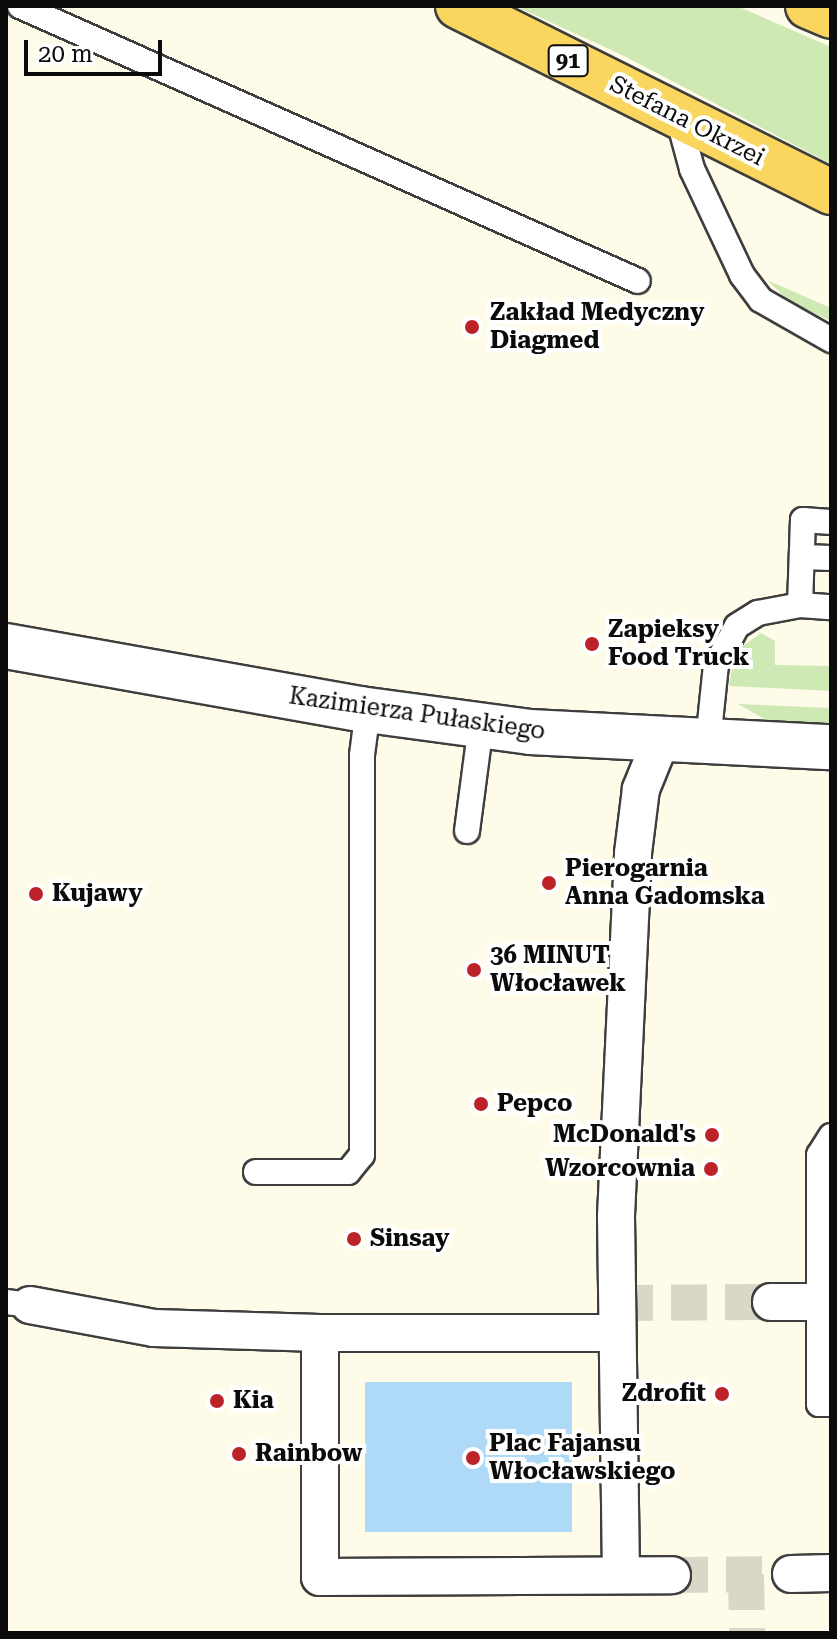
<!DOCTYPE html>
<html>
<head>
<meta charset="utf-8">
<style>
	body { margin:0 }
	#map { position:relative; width:837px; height:1639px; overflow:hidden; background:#fffbe9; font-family:"Roboto Serif",serif }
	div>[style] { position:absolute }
	.green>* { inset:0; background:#cee9b3 }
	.water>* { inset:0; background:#aedaf7; transform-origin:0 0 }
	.pedestrian-tunnel>* { height:36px; margin-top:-18px; transform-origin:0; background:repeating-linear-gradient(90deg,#dad7c8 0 36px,transparent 0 54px) }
	.roads { filter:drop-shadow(2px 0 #3e3e3e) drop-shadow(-2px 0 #3e3e3e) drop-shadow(0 2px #3e3e3e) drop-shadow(0 -2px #3e3e3e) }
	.service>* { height:24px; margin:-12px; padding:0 12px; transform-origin:12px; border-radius:12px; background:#fff }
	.pedestrian>* { height:36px; margin:-18px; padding:0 18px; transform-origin:18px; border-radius:18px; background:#fff }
	.minor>* { height:44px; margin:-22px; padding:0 22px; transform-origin:22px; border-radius:22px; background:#fff }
	.primary>* { height:44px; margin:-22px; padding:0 22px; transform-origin:22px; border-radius:22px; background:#fad65e }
	.dots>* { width:22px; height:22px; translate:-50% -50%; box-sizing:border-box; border:4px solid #fff; border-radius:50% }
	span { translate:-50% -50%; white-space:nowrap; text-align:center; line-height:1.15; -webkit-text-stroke:8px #fff; paint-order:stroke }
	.shield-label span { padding:2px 6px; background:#fff; border:2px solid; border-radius:6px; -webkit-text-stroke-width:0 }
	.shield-label { font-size:22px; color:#0b0b0b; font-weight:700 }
	.street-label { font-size:24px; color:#0b0b0b }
	.poi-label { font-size:24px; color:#0b0b0b; font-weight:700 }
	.left { translate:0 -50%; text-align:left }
	.right { translate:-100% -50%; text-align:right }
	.frame { position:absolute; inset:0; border:8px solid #0b0b0b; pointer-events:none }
	.scale { position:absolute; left:24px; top:40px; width:138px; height:36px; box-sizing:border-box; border:4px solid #0b0b0b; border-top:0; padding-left:10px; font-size:24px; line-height:28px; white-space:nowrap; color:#0b0b0b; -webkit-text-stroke:6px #fff; paint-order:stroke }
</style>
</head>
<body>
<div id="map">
	<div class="green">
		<div style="clip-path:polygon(515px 6px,737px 6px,831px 47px,831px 164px,620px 54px)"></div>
		<div style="clip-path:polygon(767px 280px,831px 308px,831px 321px,790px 302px)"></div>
		<div style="clip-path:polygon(761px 633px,775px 641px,775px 665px,831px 666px,831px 691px,729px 686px,735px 652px)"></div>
		<div style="clip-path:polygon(738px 704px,831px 708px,831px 725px,770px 722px)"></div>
	</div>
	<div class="water">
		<div style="left:365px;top:1382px;width:207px;height:150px"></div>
	</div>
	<div class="pedestrian-tunnel">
		<div style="left:617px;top:1303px;width:154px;rotate:-0.4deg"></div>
		<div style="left:746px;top:1574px;width:59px;rotate:89deg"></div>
		<div style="left:672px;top:1575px;width:119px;rotate:-0.5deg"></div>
	</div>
	<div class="roads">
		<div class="service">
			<div style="left:20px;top:6px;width:676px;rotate:23.99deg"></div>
			<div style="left:678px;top:117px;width:54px;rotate:74.9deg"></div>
			<div style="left:692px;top:169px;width:117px;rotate:64.7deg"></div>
			<div style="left:742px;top:275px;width:31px;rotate:53deg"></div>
			<div style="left:761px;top:300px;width:81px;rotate:29.7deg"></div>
			<div style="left:802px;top:557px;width:29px;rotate:2deg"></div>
			<div style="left:800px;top:605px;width:85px;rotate:-88deg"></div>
			<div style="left:803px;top:520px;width:28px;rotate:4deg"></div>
			<div style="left:708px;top:742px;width:77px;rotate:-84.1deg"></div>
			<div style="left:716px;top:665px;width:44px;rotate:-61.7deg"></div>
			<div style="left:737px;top:626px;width:25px;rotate:-32deg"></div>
			<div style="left:758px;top:613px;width:43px;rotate:-10.8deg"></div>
			<div style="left:800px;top:605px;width:31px;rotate:4deg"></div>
			<div style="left:467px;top:831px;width:107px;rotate:-82.5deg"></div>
			<div style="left:831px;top:1136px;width:22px;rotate:122deg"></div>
			<div style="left:819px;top:1155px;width:249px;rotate:90deg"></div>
			<div style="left:819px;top:1404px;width:12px"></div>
			<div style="left:256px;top:1172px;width:92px"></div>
			<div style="left:348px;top:1172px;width:22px;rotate:-51deg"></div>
			<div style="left:362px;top:1155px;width:400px;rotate:-90deg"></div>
			<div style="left:362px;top:755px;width:46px;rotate:-82.6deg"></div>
			<div style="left:6px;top:1302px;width:24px;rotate:7deg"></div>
		</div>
		<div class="pedestrian">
			<div style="left:771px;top:1302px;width:48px"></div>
			<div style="left:30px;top:1305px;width:126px;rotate:10.5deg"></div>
			<div style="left:154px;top:1328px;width:166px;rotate:1.7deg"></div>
			<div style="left:617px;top:1333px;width:297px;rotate:180deg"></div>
			<div style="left:320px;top:1333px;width:244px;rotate:90deg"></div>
			<div style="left:320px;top:1577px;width:352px;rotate:-0.3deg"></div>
			<div style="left:791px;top:1574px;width:40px;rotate:-1.4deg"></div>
			<div style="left:621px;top:1575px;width:359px;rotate:-90.8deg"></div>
			<div style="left:616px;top:1216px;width:363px;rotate:-87.3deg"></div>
			<div style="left:633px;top:853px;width:64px;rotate:-82.9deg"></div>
			<div style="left:641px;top:789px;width:53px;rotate:-67.8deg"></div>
		</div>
		<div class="minor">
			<div style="left:6px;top:646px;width:360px;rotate:10.1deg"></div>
			<div style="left:360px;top:709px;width:172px;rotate:7.7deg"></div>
			<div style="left:530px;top:732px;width:301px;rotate:2.9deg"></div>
		</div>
		<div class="primary">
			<div style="left:458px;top:6px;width:417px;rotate:26.5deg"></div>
			<div style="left:808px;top:6px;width:25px;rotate:23deg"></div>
		</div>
	</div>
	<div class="dots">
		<div style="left:472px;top:327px;background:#bc2328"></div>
		<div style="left:592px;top:644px;background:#bc2328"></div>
		<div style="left:549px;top:883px;background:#bc2328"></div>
		<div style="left:36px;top:894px;background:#bc2328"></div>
		<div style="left:474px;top:970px;background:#bc2328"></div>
		<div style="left:481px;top:1104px;background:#bc2328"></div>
		<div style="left:712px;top:1135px;background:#bc2328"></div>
		<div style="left:711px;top:1169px;background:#bc2328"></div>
		<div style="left:354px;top:1239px;background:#bc2328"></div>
		<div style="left:722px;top:1394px;background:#bc2328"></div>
		<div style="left:217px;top:1401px;background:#bc2328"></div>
		<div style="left:239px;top:1454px;background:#bc2328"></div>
		<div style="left:473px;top:1458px;background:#bc2328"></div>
	</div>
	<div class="shield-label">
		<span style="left:568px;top:61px">91</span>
	</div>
	<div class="street-label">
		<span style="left:687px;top:121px;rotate:27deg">Stefana Okrzei</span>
		<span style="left:417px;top:714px;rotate:8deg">Kazimierza Pułaskiego</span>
	</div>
	<div class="poi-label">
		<span class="left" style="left:490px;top:327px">Zakład Medyczny<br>Diagmed</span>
		<span class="left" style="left:608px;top:644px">Zapieksy<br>Food Truck</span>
		<span class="left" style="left:565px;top:883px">Pierogarnia<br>Anna Gadomska</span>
		<span class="left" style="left:52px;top:894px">Kujawy</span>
		<span class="left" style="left:490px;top:970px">36 MINUT<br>Włocławek</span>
		<span class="left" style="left:497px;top:1104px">Pepco</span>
		<span class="right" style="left:696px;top:1135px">McDonald's</span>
		<span class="right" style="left:695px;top:1169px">Wzorcownia</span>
		<span class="left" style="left:370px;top:1239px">Sinsay</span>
		<span class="right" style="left:706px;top:1394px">Zdrofit</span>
		<span class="left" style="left:233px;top:1401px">Kia</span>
		<span class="left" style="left:489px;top:1458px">Plac Fajansu<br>Włocławskiego</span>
		<span class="left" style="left:255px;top:1454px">Rainbow</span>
	</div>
	<div class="frame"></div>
	<div class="scale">20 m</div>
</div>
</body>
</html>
